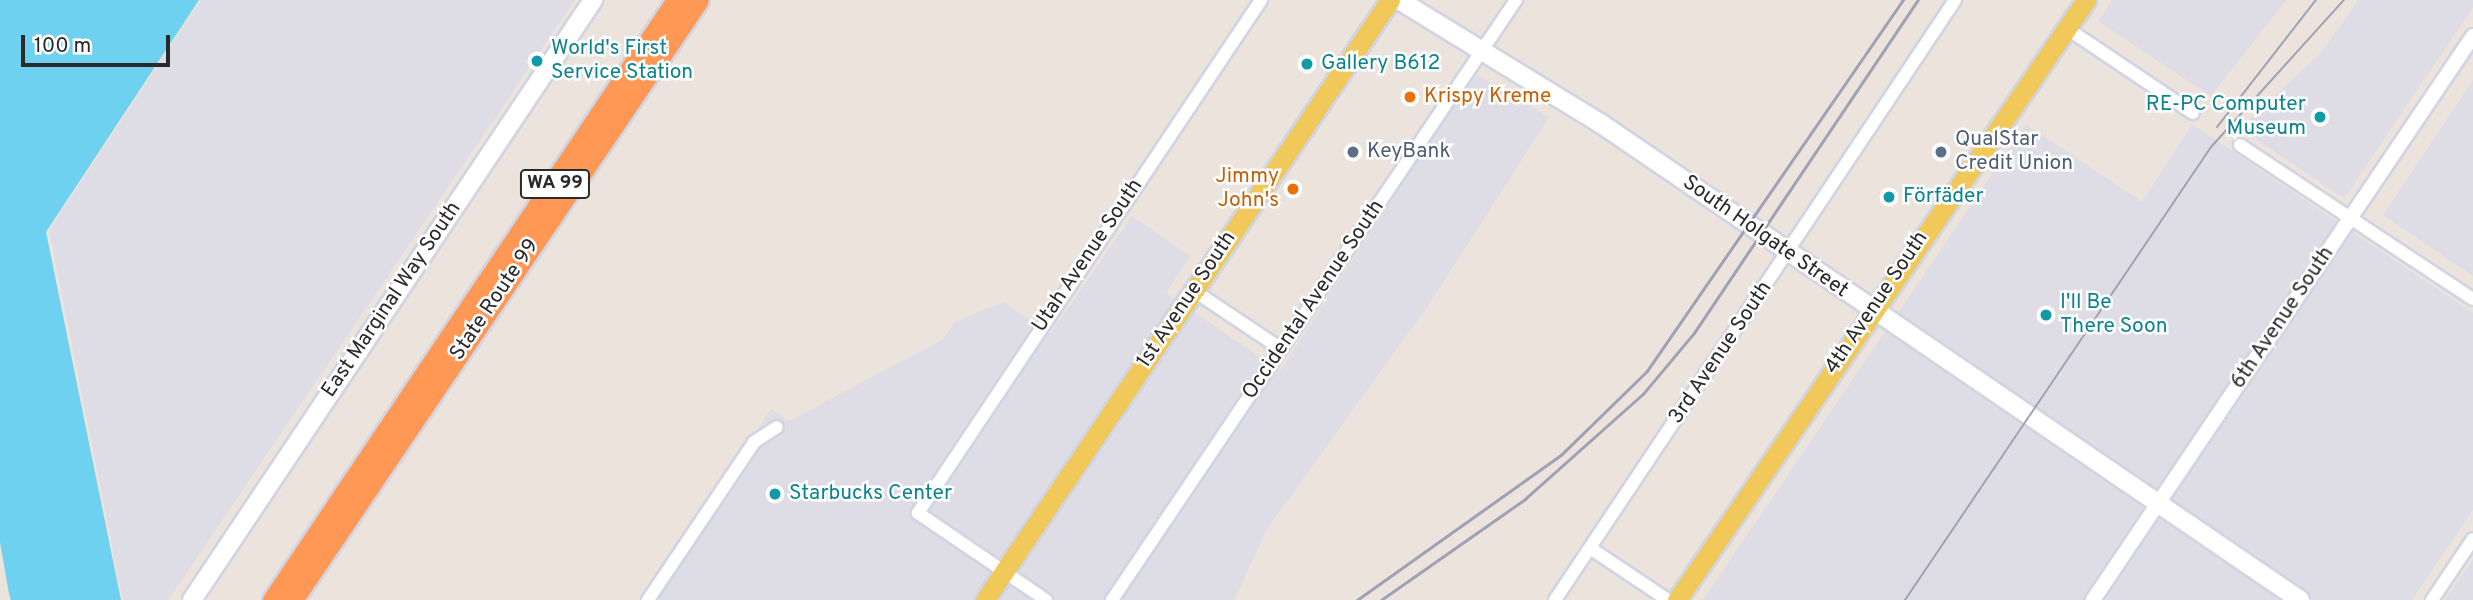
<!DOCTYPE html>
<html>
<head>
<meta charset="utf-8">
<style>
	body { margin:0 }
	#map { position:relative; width:2473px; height:600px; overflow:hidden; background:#ece4dc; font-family:Overpass,sans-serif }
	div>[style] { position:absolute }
	.industrial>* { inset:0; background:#dedce4 }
	.water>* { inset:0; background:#6ed1ef }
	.roads { filter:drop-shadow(2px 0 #d1d5e3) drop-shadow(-2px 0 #d1d5e3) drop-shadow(0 2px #d1d5e3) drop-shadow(0 -2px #d1d5e3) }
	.minor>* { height:12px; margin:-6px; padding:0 6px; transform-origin:6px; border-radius:6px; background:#fff }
	.tertiary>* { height:14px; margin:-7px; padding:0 7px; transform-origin:7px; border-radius:7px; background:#fff }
	.secondary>* { height:18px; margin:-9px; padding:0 9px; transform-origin:9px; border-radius:9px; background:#fff }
	.primary>* { height:19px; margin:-9.5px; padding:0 9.5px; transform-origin:9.5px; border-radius:9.5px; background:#f1c95b }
	.motorway>* { height:21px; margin:-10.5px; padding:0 10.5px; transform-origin:10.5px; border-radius:10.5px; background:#ff9854 }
	.tram>* { height:2px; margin:-1px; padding:0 1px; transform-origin:1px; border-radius:1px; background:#9ea2b4 }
	.rail>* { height:2.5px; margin:-1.25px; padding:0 1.25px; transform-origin:1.25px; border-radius:1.25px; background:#9ea2b4 }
	.dots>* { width:19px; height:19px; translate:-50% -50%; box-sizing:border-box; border:4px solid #fff; border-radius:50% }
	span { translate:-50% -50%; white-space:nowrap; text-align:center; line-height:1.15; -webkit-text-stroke:5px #fff; paint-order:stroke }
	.shield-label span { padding:2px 5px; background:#fff; border:2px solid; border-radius:5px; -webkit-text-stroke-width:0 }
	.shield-label { font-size:19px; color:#2a2a2a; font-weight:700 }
	.culture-label { font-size:21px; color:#0d838f }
	.left { translate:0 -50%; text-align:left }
	.right { translate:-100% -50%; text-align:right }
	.food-label { font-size:21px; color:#c56008 }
	.service-label { font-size:21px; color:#4e5e75 }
	.street-label { font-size:21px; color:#2a2a2a }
	.scale { position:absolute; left:21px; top:35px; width:149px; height:32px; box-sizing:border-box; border:4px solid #2a2a2a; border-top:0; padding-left:9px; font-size:21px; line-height:24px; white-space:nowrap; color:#2a2a2a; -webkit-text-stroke:5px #fff; paint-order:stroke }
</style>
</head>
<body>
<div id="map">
	<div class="industrial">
		<div style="clip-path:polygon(201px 0,575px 0,168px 600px,123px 600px,49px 230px)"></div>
		<div style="clip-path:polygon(2112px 0,2286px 0,2211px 96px,2098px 21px)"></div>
		<div style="clip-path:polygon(2358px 0,2473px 0,2473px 7px,2344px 199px,2240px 128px,2322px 52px)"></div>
		<div style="clip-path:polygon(1475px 74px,1549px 117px,1430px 303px,1267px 529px,1234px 600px,642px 600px,771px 409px,789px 421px,942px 340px,955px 322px,1004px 302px,1050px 334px,1132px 216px,1190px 256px,1166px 293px,1280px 371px)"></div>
		<div style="clip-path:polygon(2473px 80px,2473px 276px,2383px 215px)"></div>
		<div style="clip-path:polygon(2026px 124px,2142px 202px,2192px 124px,2473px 313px,2473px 510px,2412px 600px,1703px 600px)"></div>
		<div style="clip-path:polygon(2473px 559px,2473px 600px,2445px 600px)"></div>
	</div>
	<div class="water">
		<div style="clip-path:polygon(0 0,199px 0,46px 232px,121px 600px,11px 600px,9px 594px,0 542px)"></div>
	</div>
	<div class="roads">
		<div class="minor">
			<div style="left:2065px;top:27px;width:154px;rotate:33.9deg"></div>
			<div style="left:2240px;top:145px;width:279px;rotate:33.5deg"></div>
			<div style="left:1193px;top:290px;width:106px;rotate:33.8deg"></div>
			<div style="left:1590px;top:548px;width:94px;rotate:33.7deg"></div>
			<div style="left:648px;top:600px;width:190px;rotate:-56.1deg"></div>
			<div style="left:754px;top:442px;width:27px;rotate:-33deg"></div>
			<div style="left:1046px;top:600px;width:155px;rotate:-145.8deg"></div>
			<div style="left:918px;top:513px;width:617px;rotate:-56.23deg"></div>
			<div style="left:1112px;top:600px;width:723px;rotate:-56.05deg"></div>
			<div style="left:1555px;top:600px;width:721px;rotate:-56.31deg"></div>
			<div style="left:2432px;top:600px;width:73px;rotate:-56.1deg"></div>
		</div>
		<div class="tertiary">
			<div style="left:2093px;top:600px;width:680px;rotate:-56.03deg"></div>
		</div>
		<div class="secondary">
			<div style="left:1399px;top:0;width:236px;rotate:31.5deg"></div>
			<div style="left:1600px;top:123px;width:847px;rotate:34.27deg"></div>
			<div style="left:192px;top:600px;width:722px;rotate:-56.24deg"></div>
		</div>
		<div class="primary">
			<div style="left:985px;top:600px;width:724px;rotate:-55.98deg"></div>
			<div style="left:1677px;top:600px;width:726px;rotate:-55.72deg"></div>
		</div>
		<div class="motorway">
			<div style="left:273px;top:600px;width:723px;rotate:-56.05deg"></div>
			<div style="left:292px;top:600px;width:724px;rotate:-55.92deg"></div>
		</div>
	</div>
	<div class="tram">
		<div style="left:2217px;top:127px;width:161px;rotate:-52.1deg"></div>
		<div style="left:1905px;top:600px;width:547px;rotate:-55.96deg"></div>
		<div style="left:2211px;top:147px;width:198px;rotate:-47.9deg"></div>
	</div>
	<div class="rail">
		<div style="left:1357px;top:600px;width:250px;rotate:-35.4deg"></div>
		<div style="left:1561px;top:455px;width:120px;rotate:-44.3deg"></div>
		<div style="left:1647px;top:371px;width:451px;rotate:-55.4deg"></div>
		<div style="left:1381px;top:600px;width:176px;rotate:-35deg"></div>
		<div style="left:1525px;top:499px;width:158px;rotate:-41.7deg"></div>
		<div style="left:1643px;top:394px;width:80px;rotate:-50.1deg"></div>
		<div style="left:1694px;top:333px;width:401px;rotate:-56.1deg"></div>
	</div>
	<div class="dots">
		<div style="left:537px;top:61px;background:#0f9aa8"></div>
		<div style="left:1307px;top:64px;background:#0f9aa8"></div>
		<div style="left:1410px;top:97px;background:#e8710a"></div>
		<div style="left:2320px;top:117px;background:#0f9aa8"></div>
		<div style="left:1353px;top:152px;background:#5c6f8a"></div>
		<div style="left:1941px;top:152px;background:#5c6f8a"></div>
		<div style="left:1293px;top:189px;background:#e8710a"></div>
		<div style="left:1889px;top:197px;background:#0f9aa8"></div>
		<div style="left:2046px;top:315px;background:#0f9aa8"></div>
		<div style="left:775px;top:494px;background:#0f9aa8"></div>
	</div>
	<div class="shield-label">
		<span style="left:555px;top:184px">WA 99</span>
	</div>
	<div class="culture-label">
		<span class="left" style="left:551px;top:61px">World's First<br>Service Station</span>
		<span class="left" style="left:1321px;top:64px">Gallery B612</span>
		<span class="right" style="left:2306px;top:117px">RE-PC Computer<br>Museum</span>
		<span class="left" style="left:1903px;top:197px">Förfäder</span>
		<span class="left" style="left:2060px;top:315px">I'll Be<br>There Soon</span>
		<span class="left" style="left:789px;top:494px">Starbucks Center</span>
	</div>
	<div class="food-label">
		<span class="left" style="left:1424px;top:97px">Krispy Kreme</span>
		<span class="right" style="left:1279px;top:189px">Jimmy<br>John's</span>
	</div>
	<div class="service-label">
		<span class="left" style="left:1955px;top:152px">QualStar<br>Credit Union</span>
		<span class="left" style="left:1367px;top:152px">KeyBank</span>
	</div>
	<div class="street-label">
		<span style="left:1765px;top:237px;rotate:35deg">South Holgate Street</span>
		<span style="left:1088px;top:256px;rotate:-56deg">Utah Avenue South</span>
		<span style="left:392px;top:300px;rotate:-56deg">East Marginal Way South</span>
		<span style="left:495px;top:300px;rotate:-56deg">State Route 99</span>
		<span style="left:1187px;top:300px;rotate:-56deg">1st Avenue South</span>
		<span style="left:1314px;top:300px;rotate:-56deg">Occidental Avenue South</span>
		<span style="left:1877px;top:303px;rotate:-56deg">4th Avenue South</span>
		<span style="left:2283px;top:318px;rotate:-56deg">6th Avenue South</span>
		<span style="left:1721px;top:353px;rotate:-56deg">3rd Avenue South</span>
	</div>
	<div class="scale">100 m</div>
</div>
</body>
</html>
